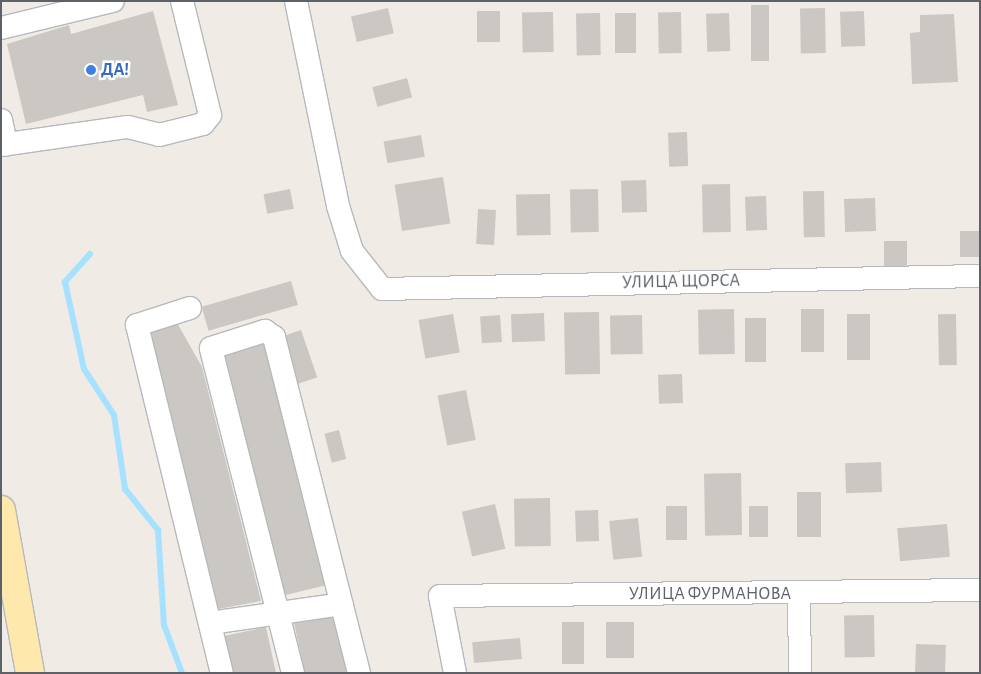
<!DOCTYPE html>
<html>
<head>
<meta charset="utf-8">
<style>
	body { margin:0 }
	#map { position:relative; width:981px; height:674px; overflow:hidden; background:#f0ece5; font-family:"Alegreya Sans",sans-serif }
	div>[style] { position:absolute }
	.stream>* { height:6px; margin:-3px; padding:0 3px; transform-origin:3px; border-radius:3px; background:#a6e2ff }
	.building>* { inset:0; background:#cbc7c2; transform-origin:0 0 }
	.roads { filter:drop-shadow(1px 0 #b5b9bd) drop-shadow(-1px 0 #b5b9bd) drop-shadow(0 1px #b5b9bd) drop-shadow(0 -1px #b5b9bd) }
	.minor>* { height:22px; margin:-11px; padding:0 11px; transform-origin:11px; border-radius:11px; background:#fff }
	.major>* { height:28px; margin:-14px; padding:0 14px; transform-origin:14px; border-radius:14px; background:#ffe8ab }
	.dots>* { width:14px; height:14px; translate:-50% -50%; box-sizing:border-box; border:2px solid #fff; border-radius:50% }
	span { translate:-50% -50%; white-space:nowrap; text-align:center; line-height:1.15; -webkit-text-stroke:5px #fff; paint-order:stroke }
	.shop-label { font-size:18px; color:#366cbe; font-weight:700 }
	.left { translate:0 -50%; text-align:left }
	.street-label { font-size:18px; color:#5c6267 }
	.frame { position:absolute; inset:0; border:2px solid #5c6267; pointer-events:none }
</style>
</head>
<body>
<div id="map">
	<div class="stream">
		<div style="left:90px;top:254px;width:38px;rotate:132deg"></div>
		<div style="left:65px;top:282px;width:89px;rotate:77.7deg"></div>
		<div style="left:84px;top:369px;width:55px;rotate:56.9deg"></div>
		<div style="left:114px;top:415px;width:75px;rotate:81.5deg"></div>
		<div style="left:125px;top:489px;width:53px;rotate:51.2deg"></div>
		<div style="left:158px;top:530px;width:95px;rotate:86.4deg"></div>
		<div style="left:164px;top:625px;width:51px;rotate:69.4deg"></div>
	</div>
	<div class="building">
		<div style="left:751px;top:5px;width:18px;height:56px"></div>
		<div style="left:388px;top:8px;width:26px;height:38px;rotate:77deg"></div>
		<div style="left:825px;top:8px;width:45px;height:25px;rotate:89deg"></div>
		<div style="clip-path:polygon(153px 11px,178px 105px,147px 112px,143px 95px,26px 124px,7px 44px,69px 25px,71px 34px)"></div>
		<div style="left:500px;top:11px;width:31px;height:23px;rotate:90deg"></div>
		<div style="left:864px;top:11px;width:35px;height:24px;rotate:88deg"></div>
		<div style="left:553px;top:12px;width:40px;height:31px;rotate:89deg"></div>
		<div style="left:681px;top:12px;width:41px;height:23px;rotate:89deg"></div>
		<div style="left:600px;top:13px;width:42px;height:24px;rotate:89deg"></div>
		<div style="left:615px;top:13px;width:21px;height:40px"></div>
		<div style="left:729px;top:13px;width:38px;height:23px;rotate:88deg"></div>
		<div style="clip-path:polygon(954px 14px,958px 82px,912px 84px,910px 33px,920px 32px,920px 15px)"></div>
		<div style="left:407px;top:78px;width:20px;height:36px;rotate:75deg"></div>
		<div style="left:687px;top:132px;width:34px;height:19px;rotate:88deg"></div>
		<div style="left:421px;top:135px;width:22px;height:38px;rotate:80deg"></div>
		<div style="left:443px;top:177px;width:47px;height:49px;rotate:81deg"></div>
		<div style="left:646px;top:180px;width:32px;height:25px;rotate:88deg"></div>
		<div style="left:730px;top:184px;width:48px;height:28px;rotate:89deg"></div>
		<div style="left:290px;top:189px;width:20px;height:27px;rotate:79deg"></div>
		<div style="left:598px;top:189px;width:43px;height:28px;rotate:89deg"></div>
		<div style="left:824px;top:191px;width:46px;height:21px;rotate:89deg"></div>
		<div style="left:550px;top:194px;width:41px;height:34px;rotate:89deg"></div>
		<div style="left:766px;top:196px;width:34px;height:21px;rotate:88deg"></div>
		<div style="left:875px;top:198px;width:33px;height:31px;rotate:88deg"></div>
		<div style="left:478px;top:209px;width:18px;height:35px;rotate:3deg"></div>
		<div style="left:980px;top:231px;width:26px;height:20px;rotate:90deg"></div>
		<div style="left:884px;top:241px;width:23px;height:26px"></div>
		<div style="left:291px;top:281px;width:25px;height:93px;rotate:74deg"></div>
		<div style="left:734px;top:309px;width:45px;height:36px;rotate:89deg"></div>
		<div style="left:801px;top:309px;width:23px;height:43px"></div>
		<div style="left:599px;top:312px;width:62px;height:35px;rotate:89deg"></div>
		<div style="left:544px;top:313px;width:28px;height:33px;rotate:88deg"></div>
		<div style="left:453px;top:314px;width:39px;height:35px;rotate:80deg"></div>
		<div style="left:847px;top:314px;width:23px;height:46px"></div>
		<div style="left:956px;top:314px;width:51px;height:18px;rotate:89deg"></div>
		<div style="left:500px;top:315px;width:27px;height:20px;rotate:86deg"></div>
		<div style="left:642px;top:315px;width:39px;height:32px;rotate:89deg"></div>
		<div style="left:745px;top:318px;width:21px;height:44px"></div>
		<div style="clip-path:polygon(176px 321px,202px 367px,261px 601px,218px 609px,145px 331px)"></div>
		<div style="left:301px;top:330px;width:50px;height:20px;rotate:71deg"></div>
		<div style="left:263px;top:338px;width:255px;height:41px;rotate:76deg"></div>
		<div style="left:682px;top:374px;width:29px;height:24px;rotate:88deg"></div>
		<div style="left:466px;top:390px;width:51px;height:29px;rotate:79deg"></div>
		<div style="left:339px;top:430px;width:30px;height:15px;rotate:76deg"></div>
		<div style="left:881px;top:462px;width:30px;height:36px;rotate:88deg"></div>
		<div style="left:741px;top:473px;width:62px;height:37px;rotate:89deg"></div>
		<div style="left:821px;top:492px;width:45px;height:24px;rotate:90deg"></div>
		<div style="left:550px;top:498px;width:48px;height:36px;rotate:89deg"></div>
		<div style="left:495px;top:504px;width:46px;height:34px;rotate:77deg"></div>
		<div style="left:666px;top:506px;width:21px;height:34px"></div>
		<div style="left:749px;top:506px;width:19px;height:31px"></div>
		<div style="left:598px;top:510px;width:31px;height:23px;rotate:88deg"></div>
		<div style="left:638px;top:518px;width:39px;height:29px;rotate:84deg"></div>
		<div style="left:947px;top:524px;width:33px;height:50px;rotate:85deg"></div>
		<div style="clip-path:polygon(334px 615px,347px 673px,305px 673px,294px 623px)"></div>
		<div style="left:874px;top:615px;width:42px;height:30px;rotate:89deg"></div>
		<div style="left:562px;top:622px;width:22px;height:42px"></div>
		<div style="left:606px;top:622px;width:28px;height:36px"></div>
		<div style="clip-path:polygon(266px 627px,276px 673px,233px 673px,224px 636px)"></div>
		<div style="left:520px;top:638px;width:21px;height:48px;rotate:85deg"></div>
		<div style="left:916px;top:644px;width:30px;height:29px;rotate:2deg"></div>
	</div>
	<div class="roads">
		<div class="minor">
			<div style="left:296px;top:1px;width:209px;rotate:78.4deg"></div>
			<div style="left:338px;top:206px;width:47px;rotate:72.7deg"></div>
			<div style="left:352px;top:251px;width:48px;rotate:51.7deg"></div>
			<div style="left:382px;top:289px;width:598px;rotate:-1.25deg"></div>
			<div style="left:1px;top:28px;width:115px;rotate:-13.6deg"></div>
			<div style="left:1px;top:120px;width:25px;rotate:78deg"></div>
			<div style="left:1px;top:145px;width:128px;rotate:-8.1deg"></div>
			<div style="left:128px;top:127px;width:32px;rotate:14deg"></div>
			<div style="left:159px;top:135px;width:45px;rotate:-14deg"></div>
			<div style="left:203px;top:124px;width:11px;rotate:-52deg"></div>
			<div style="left:210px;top:115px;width:117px;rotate:-103.8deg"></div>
			<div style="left:190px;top:308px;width:56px;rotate:162.2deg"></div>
			<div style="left:137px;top:325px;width:358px;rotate:76.3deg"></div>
			<div style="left:799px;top:594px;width:79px;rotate:89.3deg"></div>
			<div style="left:210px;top:623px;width:133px;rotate:-8.2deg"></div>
			<div style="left:293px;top:673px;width:335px;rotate:-104.2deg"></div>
			<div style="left:211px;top:348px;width:57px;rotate:-17.5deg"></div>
			<div style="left:265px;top:331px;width:11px;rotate:34deg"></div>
			<div style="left:274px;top:337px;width:347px;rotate:75.8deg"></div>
			<div style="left:455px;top:673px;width:78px;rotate:-101deg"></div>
			<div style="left:440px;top:596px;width:540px;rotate:-0.64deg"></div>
		</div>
		<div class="major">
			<div style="left:1px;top:510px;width:166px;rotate:79.9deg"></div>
		</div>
	</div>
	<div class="dots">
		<div style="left:91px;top:70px;background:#3f7fe0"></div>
	</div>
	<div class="shop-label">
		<span class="left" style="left:101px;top:70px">ДА!</span>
	</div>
	<div class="street-label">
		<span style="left:681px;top:282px;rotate:-1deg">УЛИЦА ЩОРСА</span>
		<span style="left:710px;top:594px">УЛИЦА ФУРМАНОВА</span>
	</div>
	<div class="frame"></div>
</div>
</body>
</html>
